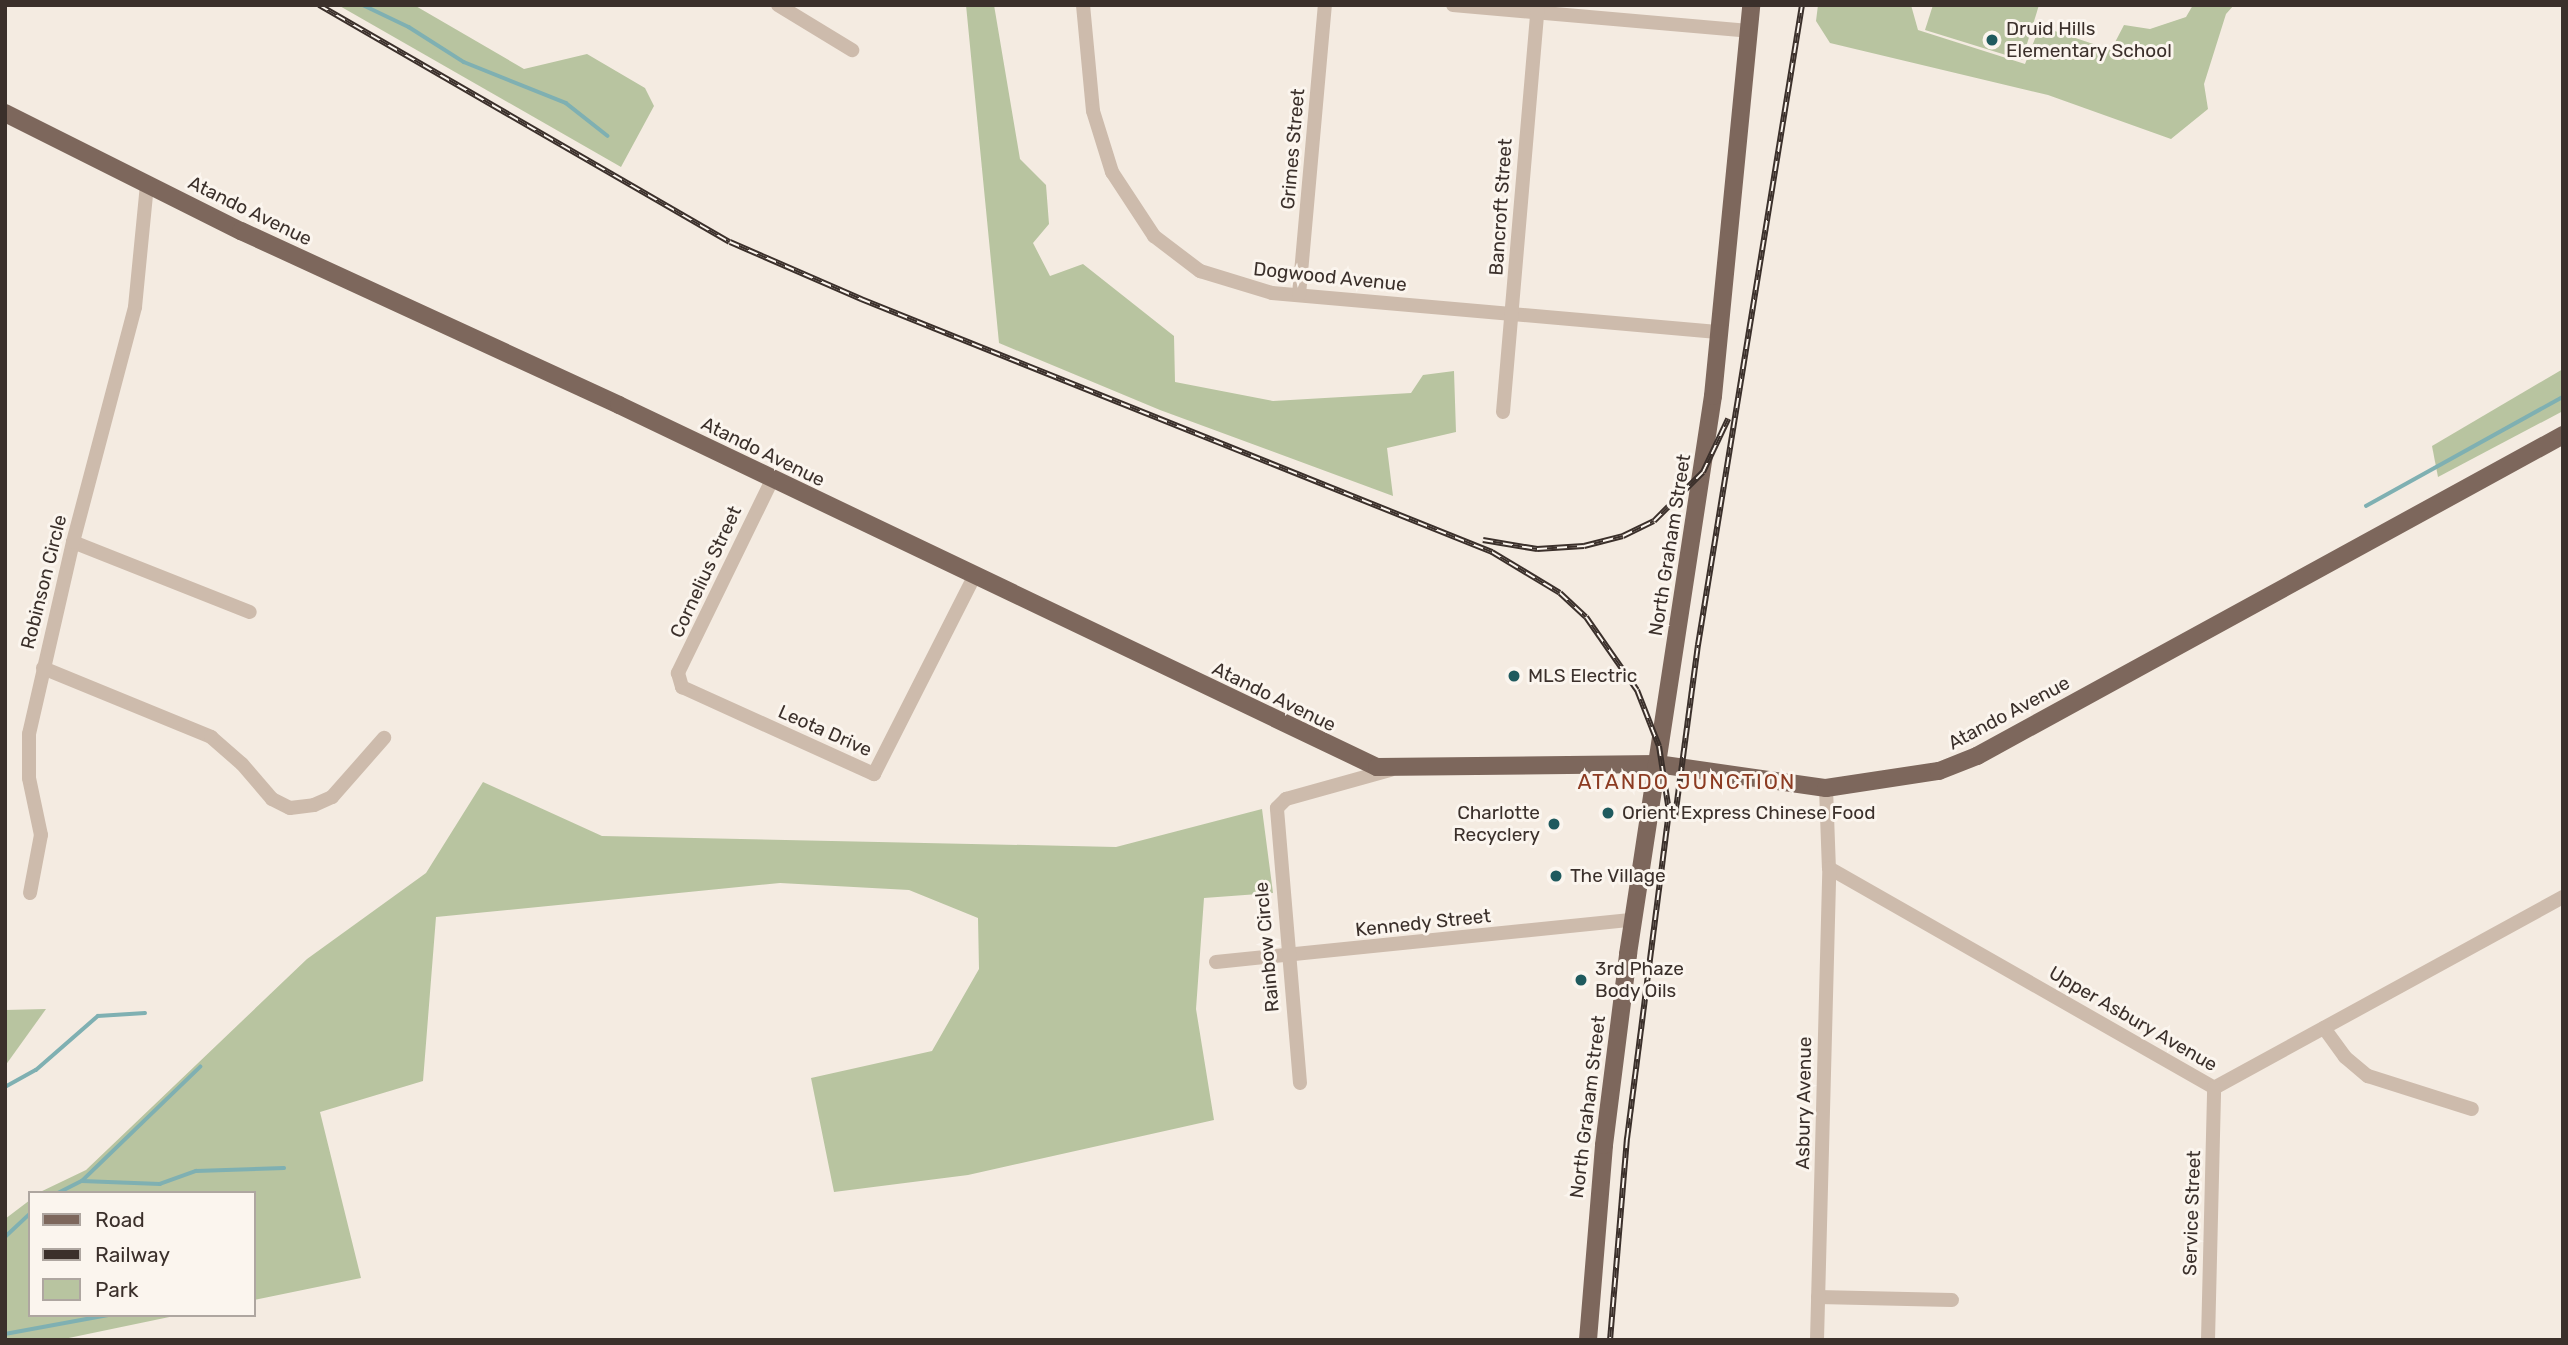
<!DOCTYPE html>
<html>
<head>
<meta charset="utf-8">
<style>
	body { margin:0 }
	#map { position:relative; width:2568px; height:1345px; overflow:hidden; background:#f4ebe1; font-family:Rubik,sans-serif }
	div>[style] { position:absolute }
	.green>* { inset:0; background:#b8c4a0 }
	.stream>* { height:3.5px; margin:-1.75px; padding:0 1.75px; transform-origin:1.75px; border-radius:1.75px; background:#7fb0b2 }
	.minor>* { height:14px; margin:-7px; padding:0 7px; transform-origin:7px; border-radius:7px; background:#cdbbac }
	.major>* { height:18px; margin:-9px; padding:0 9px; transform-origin:9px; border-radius:9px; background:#7d675c }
	.rail>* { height:6px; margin-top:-3px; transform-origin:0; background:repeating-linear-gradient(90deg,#fbf5ee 0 10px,#3b302b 0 20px); box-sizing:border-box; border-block:2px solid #3b302b }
	.dots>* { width:19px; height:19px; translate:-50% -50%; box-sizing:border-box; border:4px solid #fbf5ee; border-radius:50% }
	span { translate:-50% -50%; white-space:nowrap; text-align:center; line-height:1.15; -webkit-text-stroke:6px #fbf5ee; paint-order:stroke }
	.poi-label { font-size:19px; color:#3b302b }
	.left { translate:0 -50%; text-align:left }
	.right { translate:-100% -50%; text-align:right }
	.street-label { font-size:19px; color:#3b302b }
	.neighbourhood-label { font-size:21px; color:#8c3b22; letter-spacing:2px }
	.frame { position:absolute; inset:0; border:7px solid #3b302b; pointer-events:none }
	.legend { position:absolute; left:28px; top:1191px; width:228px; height:126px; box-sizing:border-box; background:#fbf5ee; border:2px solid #aea6a0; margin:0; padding:9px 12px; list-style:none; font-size:21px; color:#3b302b }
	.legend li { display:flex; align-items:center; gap:14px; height:35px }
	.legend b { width:35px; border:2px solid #aea6a0 }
</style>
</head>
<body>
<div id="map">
	<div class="green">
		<div style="clip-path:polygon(338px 5px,414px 5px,524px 69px,587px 54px,645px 88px,654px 106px,621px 167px)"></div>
		<div style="clip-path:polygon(966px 5px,994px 5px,1020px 159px,1046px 185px,1049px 224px,1033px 243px,1050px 276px,1083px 264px,1174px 336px,1175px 382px,1273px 401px,1411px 393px,1423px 375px,1454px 371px,1456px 432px,1387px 448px,1393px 496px,1160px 410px,999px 343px)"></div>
		<div style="clip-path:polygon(1818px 5px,1911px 5px,1918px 30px,2025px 64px,2040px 26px,2111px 50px,2124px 25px,2150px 29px,2186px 17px,2193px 5px,2234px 5px,2226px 14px,2204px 84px,2208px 109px,2171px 139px,2048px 95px,1830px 43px,1816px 21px)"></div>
		<div style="clip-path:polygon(1933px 5px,2039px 5px,2022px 60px,1925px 30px)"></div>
		<div style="clip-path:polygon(2563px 369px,2563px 411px,2438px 477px,2432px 446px)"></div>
		<div style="clip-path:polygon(483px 782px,602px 836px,1116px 847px,1262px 809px,1273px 893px,1204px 898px,1196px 1009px,1214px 1120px,968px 1175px,834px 1192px,811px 1078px,932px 1051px,979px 969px,978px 918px,909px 890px,780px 883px,436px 917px,423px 1081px,320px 1112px,361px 1278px,254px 1300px,254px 1193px,38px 1193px,86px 1170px,307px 959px,426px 873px)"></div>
		<div style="clip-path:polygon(46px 1009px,5px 1066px,5px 1010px)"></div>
		<div style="clip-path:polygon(30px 1200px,30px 1315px,179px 1315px,59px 1340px,5px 1340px,5px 1219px)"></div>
	</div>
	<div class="stream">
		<div style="left:363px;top:5px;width:51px;rotate:25.6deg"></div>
		<div style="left:409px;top:27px;width:65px;rotate:32.5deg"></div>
		<div style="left:464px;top:62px;width:110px;rotate:21.9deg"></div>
		<div style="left:566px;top:103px;width:53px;rotate:38.2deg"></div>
		<div style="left:2366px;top:506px;width:225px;rotate:-29deg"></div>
		<div style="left:5px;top:1087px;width:35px;rotate:-29deg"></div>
		<div style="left:36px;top:1070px;width:82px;rotate:-41.1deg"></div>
		<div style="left:98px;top:1016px;width:47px;rotate:-3.7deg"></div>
		<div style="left:83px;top:1180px;width:163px;rotate:-44deg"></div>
		<div style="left:58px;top:1193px;width:27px;rotate:-27deg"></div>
		<div style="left:82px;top:1181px;width:78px;rotate:2.2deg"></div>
		<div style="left:160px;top:1184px;width:38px;rotate:-20deg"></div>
		<div style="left:196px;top:1171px;width:88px;rotate:-2deg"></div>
		<div style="left:5px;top:1237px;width:34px;rotate:-43deg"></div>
		<div style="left:5px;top:1334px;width:106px;rotate:-10.4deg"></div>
	</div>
	<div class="minor">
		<div style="left:778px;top:5px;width:87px;rotate:31.3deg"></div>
		<div style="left:1083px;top:5px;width:106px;rotate:84.6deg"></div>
		<div style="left:1093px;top:111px;width:64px;rotate:72.7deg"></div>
		<div style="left:1112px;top:172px;width:77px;rotate:56.7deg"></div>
		<div style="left:1154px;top:236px;width:58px;rotate:37.3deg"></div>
		<div style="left:1200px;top:271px;width:75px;rotate:17deg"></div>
		<div style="left:1272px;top:293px;width:450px;rotate:5deg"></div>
		<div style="left:1453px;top:5px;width:297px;rotate:5deg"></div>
		<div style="left:1299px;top:295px;width:291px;rotate:-84.9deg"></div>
		<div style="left:1503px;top:412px;width:409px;rotate:-85.1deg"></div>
		<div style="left:772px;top:480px;width:215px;rotate:116deg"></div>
		<div style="left:678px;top:673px;width:15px;rotate:74deg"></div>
		<div style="left:682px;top:687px;width:211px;rotate:24.4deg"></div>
		<div style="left:874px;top:774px;width:221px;rotate:-63.1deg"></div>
		<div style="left:73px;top:542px;width:190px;rotate:21.6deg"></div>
		<div style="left:43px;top:668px;width:182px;rotate:22.3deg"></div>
		<div style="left:211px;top:737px;width:41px;rotate:41.1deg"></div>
		<div style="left:242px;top:764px;width:46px;rotate:49.4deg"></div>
		<div style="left:272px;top:799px;width:20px;rotate:27deg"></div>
		<div style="left:290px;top:808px;width:24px;rotate:-7deg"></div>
		<div style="left:314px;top:805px;width:20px;rotate:-24deg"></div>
		<div style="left:332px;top:797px;width:79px;rotate:-48.6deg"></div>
		<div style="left:1826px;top:788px;width:80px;rotate:87.9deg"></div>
		<div style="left:1829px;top:868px;width:443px;rotate:29.7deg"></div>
		<div style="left:2214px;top:1088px;width:398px;rotate:-28.7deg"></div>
		<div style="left:30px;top:893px;width:59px;rotate:-79.3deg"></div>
		<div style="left:41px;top:835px;width:58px;rotate:-101.9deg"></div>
		<div style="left:29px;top:778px;width:44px;rotate:-90deg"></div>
		<div style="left:29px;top:734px;width:197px;rotate:-77.1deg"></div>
		<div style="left:73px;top:542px;width:243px;rotate:-75.2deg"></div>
		<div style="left:135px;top:307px;width:124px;rotate:-84.4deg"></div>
		<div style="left:1216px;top:962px;width:419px;rotate:-5.8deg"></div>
		<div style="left:2324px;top:1028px;width:36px;rotate:54deg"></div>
		<div style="left:2345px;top:1057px;width:30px;rotate:40deg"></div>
		<div style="left:2368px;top:1076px;width:109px;rotate:17.6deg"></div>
		<div style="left:1300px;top:1083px;width:276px;rotate:-94.8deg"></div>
		<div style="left:1277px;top:808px;width:13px;rotate:-45deg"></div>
		<div style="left:1286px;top:799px;width:108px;rotate:-15.6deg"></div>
		<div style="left:1818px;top:1297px;width:134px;rotate:1.3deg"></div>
		<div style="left:1817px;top:1340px;width:472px;rotate:-88.5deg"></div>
		<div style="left:2208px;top:1340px;width:252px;rotate:-88.6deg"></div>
	</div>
	<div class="major">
		<div style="left:5px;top:113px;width:264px;rotate:26.6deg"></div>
		<div style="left:241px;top:231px;width:416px;rotate:24.7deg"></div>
		<div style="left:619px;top:405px;width:840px;rotate:25.53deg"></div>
		<div style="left:1377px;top:767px;width:280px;rotate:-0.6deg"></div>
		<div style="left:1657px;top:764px;width:171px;rotate:8.1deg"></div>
		<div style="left:1826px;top:788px;width:114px;rotate:-8.6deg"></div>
		<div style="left:1939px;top:771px;width:41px;rotate:-21.5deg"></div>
		<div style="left:1977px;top:756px;width:668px;rotate:-28.71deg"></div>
		<div style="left:1588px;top:1340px;width:196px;rotate:-85.3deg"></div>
		<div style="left:1604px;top:1145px;width:193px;rotate:-82.8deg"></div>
		<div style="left:1628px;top:954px;width:564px;rotate:-81.34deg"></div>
		<div style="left:1713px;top:396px;width:393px;rotate:-84.4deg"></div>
	</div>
	<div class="rail">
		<div style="left:319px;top:5px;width:474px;rotate:30deg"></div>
		<div style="left:730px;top:242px;width:143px;rotate:23.5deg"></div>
		<div style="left:861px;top:299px;width:680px;rotate:21.85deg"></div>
		<div style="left:1492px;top:552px;width:79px;rotate:31.1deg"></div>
		<div style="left:1560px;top:593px;width:35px;rotate:43deg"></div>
		<div style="left:1586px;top:617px;width:89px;rotate:55.1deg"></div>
		<div style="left:1637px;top:690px;width:60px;rotate:68.6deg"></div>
		<div style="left:1659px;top:746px;width:66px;rotate:81.3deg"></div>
		<div style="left:1669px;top:811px;width:330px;rotate:97.3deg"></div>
		<div style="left:1627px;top:1138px;width:203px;rotate:94.8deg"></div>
		<div style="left:1483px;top:540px;width:55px;rotate:9.5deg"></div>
		<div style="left:1537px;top:549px;width:47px;rotate:-3.7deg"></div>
		<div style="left:1584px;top:546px;width:40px;rotate:-14.4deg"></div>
		<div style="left:1623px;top:536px;width:34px;rotate:-26deg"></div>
		<div style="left:1654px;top:521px;width:69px;rotate:-45deg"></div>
		<div style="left:1703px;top:472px;width:59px;rotate:-64.7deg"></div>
		<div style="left:1675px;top:817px;width:174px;rotate:-82.4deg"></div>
		<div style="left:1698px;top:645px;width:648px;rotate:-80.77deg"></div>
	</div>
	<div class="dots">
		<div style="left:1992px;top:40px;background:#1f5a5e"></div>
		<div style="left:1514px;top:676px;background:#1f5a5e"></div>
		<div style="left:1608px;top:813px;background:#1f5a5e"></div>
		<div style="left:1554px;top:824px;background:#1f5a5e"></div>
		<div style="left:1556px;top:876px;background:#1f5a5e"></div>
		<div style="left:1581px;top:980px;background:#1f5a5e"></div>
	</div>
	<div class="poi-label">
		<span class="left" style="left:2006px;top:40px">Druid Hills<br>Elementary School</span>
		<span class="left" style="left:1528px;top:676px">MLS Electric</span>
		<span class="right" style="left:1540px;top:824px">Charlotte<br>Recyclery</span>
		<span class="left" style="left:1622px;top:813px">Orient Express Chinese Food</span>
		<span class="left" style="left:1570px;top:876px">The Village</span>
		<span class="left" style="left:1595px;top:980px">3rd Phaze<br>Body Oils</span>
	</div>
	<div class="street-label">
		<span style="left:1293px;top:149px;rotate:-85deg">Grimes Street</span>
		<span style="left:1501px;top:207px;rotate:-86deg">Bancroft Street</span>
		<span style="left:250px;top:211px;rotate:26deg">Atando Avenue</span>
		<span style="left:1330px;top:277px;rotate:6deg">Dogwood Avenue</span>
		<span style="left:763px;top:452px;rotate:26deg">Atando Avenue</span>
		<span style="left:1670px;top:545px;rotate:-81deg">North Graham Street</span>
		<span style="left:706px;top:572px;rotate:-65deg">Cornelius Street</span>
		<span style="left:44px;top:582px;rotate:-76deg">Robinson Circle</span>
		<span style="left:1274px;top:697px;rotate:26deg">Atando Avenue</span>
		<span style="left:2009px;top:713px;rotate:-28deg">Atando Avenue</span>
		<span style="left:825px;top:731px;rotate:24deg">Leota Drive</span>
		<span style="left:1423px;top:923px;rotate:-6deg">Kennedy Street</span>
		<span style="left:1267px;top:947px;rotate:-95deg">Rainbow Circle</span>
		<span style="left:2133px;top:1019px;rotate:30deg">Upper Asbury Avenue</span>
		<span style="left:1804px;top:1103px;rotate:-89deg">Asbury Avenue</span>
		<span style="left:1588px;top:1107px;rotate:-83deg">North Graham Street</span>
		<span style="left:2192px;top:1213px;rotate:-88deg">Service Street</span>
	</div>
	<div class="neighbourhood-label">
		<span style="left:1687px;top:782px">ATANDO JUNCTION</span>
	</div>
	<div class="frame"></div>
	<ul class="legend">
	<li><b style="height:9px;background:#7d675c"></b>Road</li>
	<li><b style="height:9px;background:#3b302b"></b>Railway</li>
	<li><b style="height:19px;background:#b8c4a0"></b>Park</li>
	</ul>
</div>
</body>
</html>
